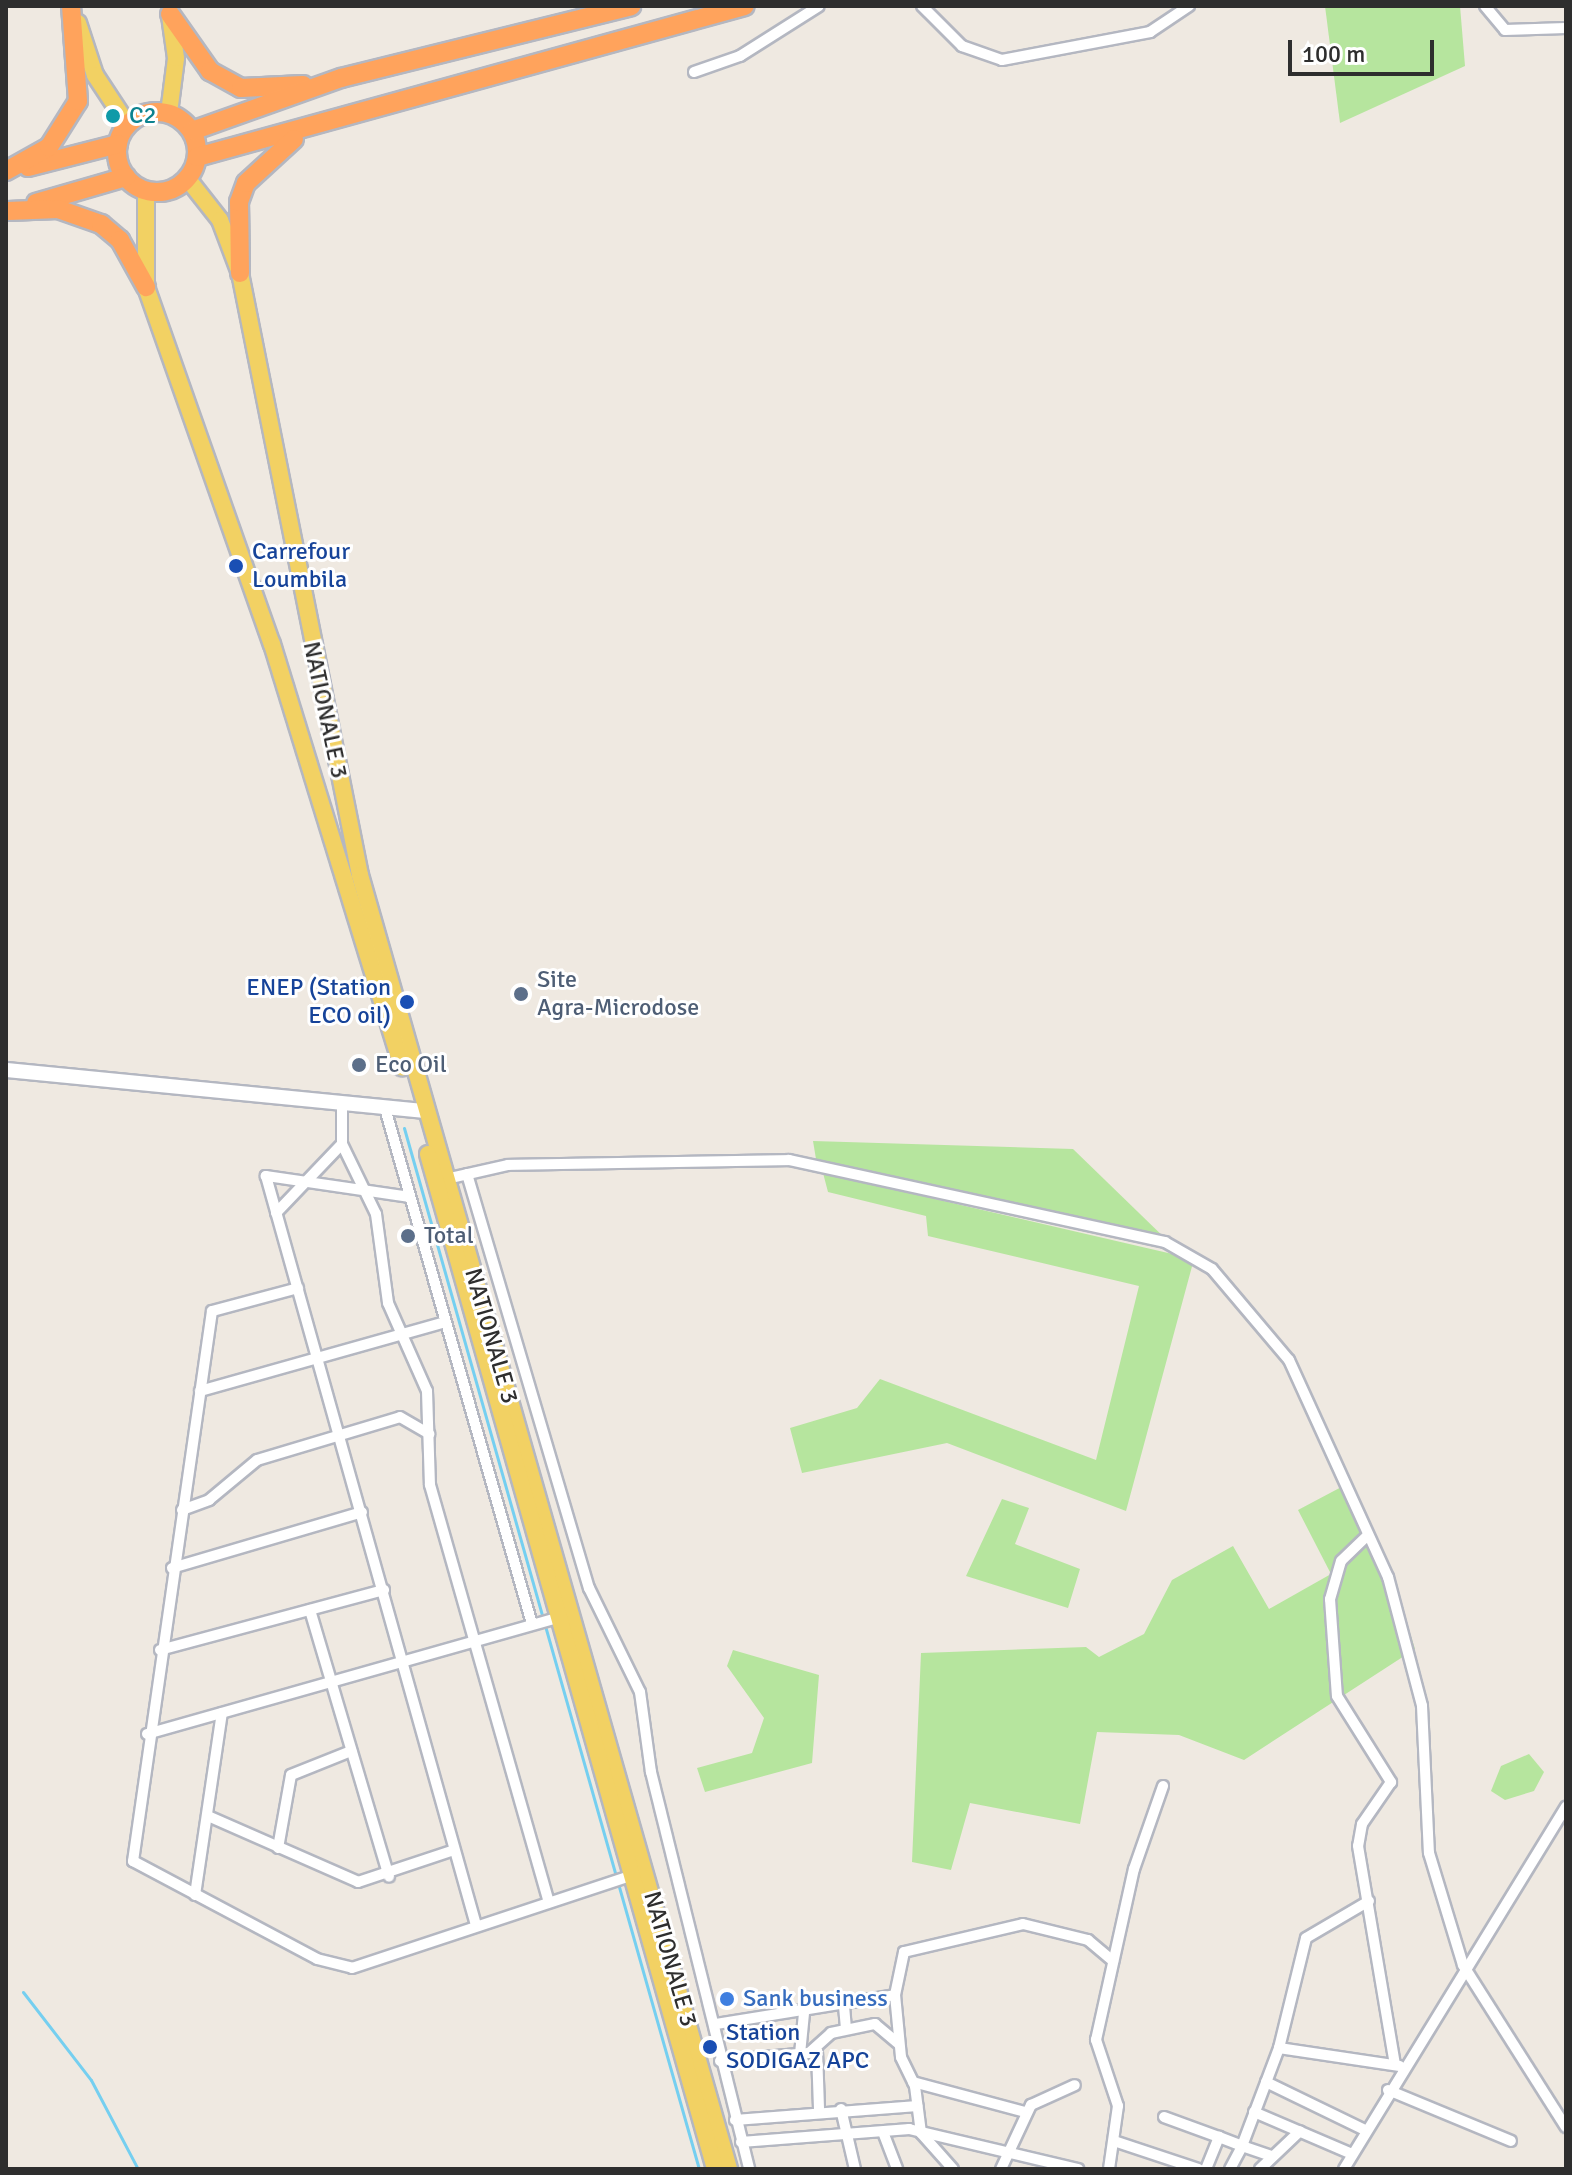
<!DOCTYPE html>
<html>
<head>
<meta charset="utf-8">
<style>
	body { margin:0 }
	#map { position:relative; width:1572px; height:2175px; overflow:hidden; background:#efe9e1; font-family:Signika,sans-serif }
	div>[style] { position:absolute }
	.green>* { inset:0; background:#b6e59e }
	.stream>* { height:3px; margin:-1.5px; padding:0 1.5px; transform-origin:1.5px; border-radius:1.5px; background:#75cff0 }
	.roads { filter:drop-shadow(2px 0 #b4b7c1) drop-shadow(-2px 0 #b4b7c1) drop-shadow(0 2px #b4b7c1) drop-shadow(0 -2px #b4b7c1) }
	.street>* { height:10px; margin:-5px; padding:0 5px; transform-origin:5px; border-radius:5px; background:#fff }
	.secondary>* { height:14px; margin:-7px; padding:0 7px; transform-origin:7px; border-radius:7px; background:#fff }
	.primary>* { height:16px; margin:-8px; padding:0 8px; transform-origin:8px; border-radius:8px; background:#f2d163 }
	.highway>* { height:18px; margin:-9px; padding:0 9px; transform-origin:9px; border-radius:9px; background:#ffa35c }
	.highway>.ring { margin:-9px; padding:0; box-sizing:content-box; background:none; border:18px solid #ffa35c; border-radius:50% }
	.dots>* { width:22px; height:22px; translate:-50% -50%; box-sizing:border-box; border:4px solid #fff; border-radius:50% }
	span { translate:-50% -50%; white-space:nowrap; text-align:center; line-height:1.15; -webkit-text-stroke:6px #fff; paint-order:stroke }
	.culture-label { font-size:24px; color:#0d838f }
	.left { translate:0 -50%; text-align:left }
	.transit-label { font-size:24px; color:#164399 }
	.right { translate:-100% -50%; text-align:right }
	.street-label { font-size:24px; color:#2e2e2e }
	.service-label { font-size:24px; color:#4e5e75 }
	.shop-label { font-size:24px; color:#366cbe }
	.frame { position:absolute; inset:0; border:8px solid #2e2e2e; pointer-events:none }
	.scale { position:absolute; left:1288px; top:40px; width:146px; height:36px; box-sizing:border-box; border:4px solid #2e2e2e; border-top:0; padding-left:10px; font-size:24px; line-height:28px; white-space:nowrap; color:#2e2e2e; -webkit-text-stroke:6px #fff; paint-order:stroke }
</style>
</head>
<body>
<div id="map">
	<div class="green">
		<div style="clip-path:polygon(1325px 6px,1460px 6px,1465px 66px,1340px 123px)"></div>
		<div style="clip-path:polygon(813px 1141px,1073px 1149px,1172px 1245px,817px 1165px)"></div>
		<div style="clip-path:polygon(823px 1173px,1194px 1259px,1126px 1511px,947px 1443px,802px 1473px,790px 1428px,857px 1408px,880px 1379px,1096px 1460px,1139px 1286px,928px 1236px,926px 1216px,828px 1192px)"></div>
		<div style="clip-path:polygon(1347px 1484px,1395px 1585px,1415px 1649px,1244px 1760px,1179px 1735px,1097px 1732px,1080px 1824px,970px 1803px,951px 1870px,912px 1862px,921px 1653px,1086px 1647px,1099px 1657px,1144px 1634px,1172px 1580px,1233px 1546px,1269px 1609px,1331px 1574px,1298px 1510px)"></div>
		<div style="clip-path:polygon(1002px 1499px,1029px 1508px,1015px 1544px,1080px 1569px,1068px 1608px,966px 1576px)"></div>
		<div style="clip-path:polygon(733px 1650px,819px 1675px,812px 1763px,705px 1792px,697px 1768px,752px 1753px,764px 1718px,727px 1666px)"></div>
		<div style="clip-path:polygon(1529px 1754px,1544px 1772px,1534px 1791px,1505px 1800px,1491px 1791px,1501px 1766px)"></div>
	</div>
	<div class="stream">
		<div style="left:404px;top:1128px;width:1082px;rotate:74.18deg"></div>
		<div style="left:23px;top:1992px;width:111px;rotate:52.3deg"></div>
		<div style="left:91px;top:2080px;width:101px;rotate:62.2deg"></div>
	</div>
	<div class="roads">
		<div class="street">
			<div style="left:922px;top:6px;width:57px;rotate:45deg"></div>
			<div style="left:962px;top:46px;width:42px;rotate:19.3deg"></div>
			<div style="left:1002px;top:60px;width:151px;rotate:-10.7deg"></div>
			<div style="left:1150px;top:32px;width:47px;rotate:-33.7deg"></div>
			<div style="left:1485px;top:6px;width:31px;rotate:50deg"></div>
			<div style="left:1505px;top:30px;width:61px;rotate:-1.9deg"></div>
			<div style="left:694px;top:72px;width:49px;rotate:-19.2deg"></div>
			<div style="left:740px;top:56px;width:93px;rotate:-32.3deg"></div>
			<div style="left:385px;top:1108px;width:537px;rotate:74.1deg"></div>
			<div style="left:342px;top:1144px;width:78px;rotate:64.1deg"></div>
			<div style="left:376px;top:1214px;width:90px;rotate:82.3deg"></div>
			<div style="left:388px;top:1303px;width:96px;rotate:66.1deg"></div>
			<div style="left:427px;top:1391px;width:94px;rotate:88.2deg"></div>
			<div style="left:430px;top:1485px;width:434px;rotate:74.1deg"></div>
			<div style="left:467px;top:1174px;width:432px;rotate:73.6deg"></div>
			<div style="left:589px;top:1588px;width:116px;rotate:63.9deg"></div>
			<div style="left:640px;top:1692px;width:81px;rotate:82.2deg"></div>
			<div style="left:651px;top:1772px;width:409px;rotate:76.1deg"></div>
			<div style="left:446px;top:1179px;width:64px;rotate:-12.7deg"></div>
			<div style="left:508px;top:1165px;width:281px;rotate:-1deg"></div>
			<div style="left:789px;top:1160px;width:385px;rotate:12.3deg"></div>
			<div style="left:1165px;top:1242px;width:54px;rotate:29.9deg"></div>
			<div style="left:1212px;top:1269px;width:119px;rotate:49.8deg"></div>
			<div style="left:1289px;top:1360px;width:239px;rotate:65.5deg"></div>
			<div style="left:1388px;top:1577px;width:133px;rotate:75.2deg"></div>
			<div style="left:1422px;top:1706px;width:147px;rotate:87.3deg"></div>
			<div style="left:1429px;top:1853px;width:117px;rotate:73.1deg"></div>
			<div style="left:1463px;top:1965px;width:192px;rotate:57.6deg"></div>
			<div style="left:410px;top:1197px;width:146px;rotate:-171.7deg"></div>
			<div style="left:266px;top:1176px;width:778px;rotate:74.34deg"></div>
			<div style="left:276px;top:1213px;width:95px;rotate:-46.3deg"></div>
			<div style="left:342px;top:1144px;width:39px;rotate:-90deg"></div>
			<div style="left:298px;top:1288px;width:89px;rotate:165deg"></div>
			<div style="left:212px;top:1311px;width:556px;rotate:98.17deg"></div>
			<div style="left:133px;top:1861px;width:208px;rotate:28deg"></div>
			<div style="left:317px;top:1959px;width:36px;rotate:14deg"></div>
			<div style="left:352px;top:1968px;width:300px;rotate:-18.3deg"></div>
			<div style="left:200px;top:1391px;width:255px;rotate:-15.7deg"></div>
			<div style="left:182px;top:1510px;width:29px;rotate:-20deg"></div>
			<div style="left:209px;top:1500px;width:62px;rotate:-39.8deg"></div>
			<div style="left:257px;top:1460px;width:149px;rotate:-16.7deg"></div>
			<div style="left:400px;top:1417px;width:34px;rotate:30deg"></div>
			<div style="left:1368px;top:1535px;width:37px;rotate:136deg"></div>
			<div style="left:1341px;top:1561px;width:40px;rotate:106deg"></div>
			<div style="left:1330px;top:1599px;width:97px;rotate:85.9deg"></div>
			<div style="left:1337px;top:1696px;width:102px;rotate:57.9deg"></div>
			<div style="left:1391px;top:1782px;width:51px;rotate:124.6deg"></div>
			<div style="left:1362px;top:1824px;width:22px;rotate:100deg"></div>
			<div style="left:1358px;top:1846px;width:222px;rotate:80.4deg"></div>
			<div style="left:172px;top:1568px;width:198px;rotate:-16.4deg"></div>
			<div style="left:310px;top:1610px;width:278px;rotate:73.5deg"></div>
			<div style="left:160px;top:1650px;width:232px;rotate:-15deg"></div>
			<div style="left:147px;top:1734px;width:434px;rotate:-15.8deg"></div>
			<div style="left:208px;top:1816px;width:164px;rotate:23.7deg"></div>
			<div style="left:358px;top:1882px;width:101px;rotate:-18.4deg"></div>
			<div style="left:278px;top:1848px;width:74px;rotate:-79.9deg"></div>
			<div style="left:291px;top:1775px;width:65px;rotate:-21.8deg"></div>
			<div style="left:195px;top:1895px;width:184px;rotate:-81.6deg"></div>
			<div style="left:844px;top:2006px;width:23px;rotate:85deg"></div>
			<div style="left:716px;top:2024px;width:181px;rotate:-9.2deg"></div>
			<div style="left:1279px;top:2048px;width:122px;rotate:8.5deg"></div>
			<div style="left:817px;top:2051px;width:58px;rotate:88deg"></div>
			<div style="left:800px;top:2054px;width:41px;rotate:-84.4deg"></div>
			<div style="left:720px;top:2061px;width:89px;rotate:-5.1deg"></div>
			<div style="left:809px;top:2053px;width:30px;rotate:-42deg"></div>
			<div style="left:831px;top:2033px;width:45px;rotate:-11.6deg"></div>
			<div style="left:875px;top:2024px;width:31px;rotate:40deg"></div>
			<div style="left:913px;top:2082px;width:116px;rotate:15deg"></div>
			<div style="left:1266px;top:2082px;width:110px;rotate:25.9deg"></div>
			<div style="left:1388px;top:2090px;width:133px;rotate:22.5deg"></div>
			<div style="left:841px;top:2109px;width:62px;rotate:76.9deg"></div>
			<div style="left:1254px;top:2112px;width:107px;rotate:23.2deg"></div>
			<div style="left:1164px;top:2117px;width:59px;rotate:20deg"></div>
			<div style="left:735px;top:2120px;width:183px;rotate:-4.4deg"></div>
			<div style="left:883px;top:2132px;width:40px;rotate:69deg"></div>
			<div style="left:1114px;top:2141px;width:89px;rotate:18.4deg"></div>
			<div style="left:741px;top:2142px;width:169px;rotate:-4.4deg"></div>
			<div style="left:909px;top:2129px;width:174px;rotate:13.3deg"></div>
			<div style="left:953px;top:2169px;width:48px;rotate:-131.6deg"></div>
			<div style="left:921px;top:2133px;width:47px;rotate:-97.3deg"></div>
			<div style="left:915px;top:2086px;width:32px;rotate:-116deg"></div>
			<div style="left:901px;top:2057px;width:62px;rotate:-95.5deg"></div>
			<div style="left:895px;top:1995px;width:44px;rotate:-78.2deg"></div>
			<div style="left:904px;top:1952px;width:122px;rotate:-13.2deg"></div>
			<div style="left:1023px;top:1924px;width:67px;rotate:13.8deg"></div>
			<div style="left:1088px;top:1940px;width:33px;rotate:40deg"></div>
			<div style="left:1001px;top:2169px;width:71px;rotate:-64.9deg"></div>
			<div style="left:1031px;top:2105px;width:48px;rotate:-24.4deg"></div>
			<div style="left:1109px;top:2169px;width:64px;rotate:-81.9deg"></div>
			<div style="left:1118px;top:2106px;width:70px;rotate:-108.4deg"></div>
			<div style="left:1096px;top:2040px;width:175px;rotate:-77.5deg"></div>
			<div style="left:1134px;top:1869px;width:88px;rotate:-70.7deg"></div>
			<div style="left:1206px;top:2169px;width:35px;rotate:-68deg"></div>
			<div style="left:1219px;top:2137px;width:25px;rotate:21deg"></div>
			<div style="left:1242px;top:2146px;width:105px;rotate:-69.3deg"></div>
			<div style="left:1279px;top:2048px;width:113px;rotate:-76.2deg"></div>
			<div style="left:1306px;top:1938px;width:73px;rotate:-30.4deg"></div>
			<div style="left:1230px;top:2169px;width:26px;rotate:-62deg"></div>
			<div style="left:1242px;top:2146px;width:31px;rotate:19deg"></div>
			<div style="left:1260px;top:2169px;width:55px;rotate:-43.5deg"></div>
			<div style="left:1344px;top:2169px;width:425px;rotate:-58.5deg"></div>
		</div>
		<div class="secondary">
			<div style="left:6px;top:1070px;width:422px;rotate:5.6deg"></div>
		</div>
		<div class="primary">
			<div style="left:78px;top:23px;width:55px;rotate:71.9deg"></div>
			<div style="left:95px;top:75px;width:60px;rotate:56.6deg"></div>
			<div style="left:169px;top:113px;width:55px;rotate:-82.7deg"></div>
			<div style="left:176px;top:58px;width:42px;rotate:-98.1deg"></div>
			<div style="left:187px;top:178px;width:53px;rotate:51.8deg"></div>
			<div style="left:220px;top:220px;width:57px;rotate:69.3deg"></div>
			<div style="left:240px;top:273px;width:614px;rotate:78.73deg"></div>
			<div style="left:360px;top:875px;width:1346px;rotate:74.08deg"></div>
			<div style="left:146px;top:190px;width:97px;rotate:90deg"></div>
			<div style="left:146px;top:287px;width:379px;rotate:70.6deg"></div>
			<div style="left:272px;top:644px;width:443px;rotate:72.9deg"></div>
			<div style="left:428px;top:1154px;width:1055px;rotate:74.21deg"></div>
		</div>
		<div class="highway">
			<div style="left:170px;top:14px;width:70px;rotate:54.9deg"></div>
			<div style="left:210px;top:71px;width:35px;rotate:29deg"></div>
			<div style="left:241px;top:88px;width:62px;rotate:-2.8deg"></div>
			<div class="ring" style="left:117px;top:112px;width:62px;height:62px"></div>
			<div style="left:192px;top:131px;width:158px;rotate:-19.6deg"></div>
			<div style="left:341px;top:78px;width:299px;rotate:-13.9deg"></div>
			<div style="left:197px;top:157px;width:568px;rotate:-15.41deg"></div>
			<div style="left:28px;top:167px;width:93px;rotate:-14.3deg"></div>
			<div style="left:6px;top:171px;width:49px;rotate:-29.2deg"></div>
			<div style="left:49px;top:147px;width:54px;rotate:-57.8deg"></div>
			<div style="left:78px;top:101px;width:95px;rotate:-94.2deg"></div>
			<div style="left:36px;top:203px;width:94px;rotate:-16.1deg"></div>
			<div style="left:8px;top:211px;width:50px;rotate:-2.3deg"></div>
			<div style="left:58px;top:209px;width:46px;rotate:19.2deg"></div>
			<div style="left:101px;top:224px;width:25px;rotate:40deg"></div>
			<div style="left:120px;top:240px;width:54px;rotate:61deg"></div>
			<div style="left:240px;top:273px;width:71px;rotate:-90.8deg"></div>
			<div style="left:239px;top:202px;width:20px;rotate:-70deg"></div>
			<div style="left:246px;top:183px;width:65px;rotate:-42.5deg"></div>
		</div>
	</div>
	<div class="dots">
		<div style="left:113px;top:116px;background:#0f9aa8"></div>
		<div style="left:236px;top:566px;background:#1a4fb4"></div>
		<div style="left:521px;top:994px;background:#5c6f8a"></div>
		<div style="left:407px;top:1002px;background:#1a4fb4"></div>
		<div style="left:359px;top:1065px;background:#5c6f8a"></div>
		<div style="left:408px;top:1236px;background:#5c6f8a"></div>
		<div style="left:727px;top:1999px;background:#3f7fe0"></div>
		<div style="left:710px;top:2047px;background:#1a4fb4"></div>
	</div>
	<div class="culture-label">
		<span class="left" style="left:129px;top:116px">C2</span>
	</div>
	<div class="transit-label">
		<span class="left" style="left:252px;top:566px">Carrefour<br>Loumbila</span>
		<span class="right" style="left:391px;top:1002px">ENEP (Station<br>ECO oil)</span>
		<span class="left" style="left:726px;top:2047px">Station<br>SODIGAZ APC</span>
	</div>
	<div class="street-label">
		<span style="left:325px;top:710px;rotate:78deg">NATIONALE 3</span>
		<span style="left:491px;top:1336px;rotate:74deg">NATIONALE 3</span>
		<span style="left:670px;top:1959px;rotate:74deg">NATIONALE 3</span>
	</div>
	<div class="service-label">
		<span class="left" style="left:537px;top:994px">Site<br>Agra-Microdose</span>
		<span class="left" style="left:375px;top:1065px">Eco Oil</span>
		<span class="left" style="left:424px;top:1236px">Total</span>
	</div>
	<div class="shop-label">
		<span class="left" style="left:743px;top:1999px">Sank business</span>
	</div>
	<div class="frame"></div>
	<div class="scale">100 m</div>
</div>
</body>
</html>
